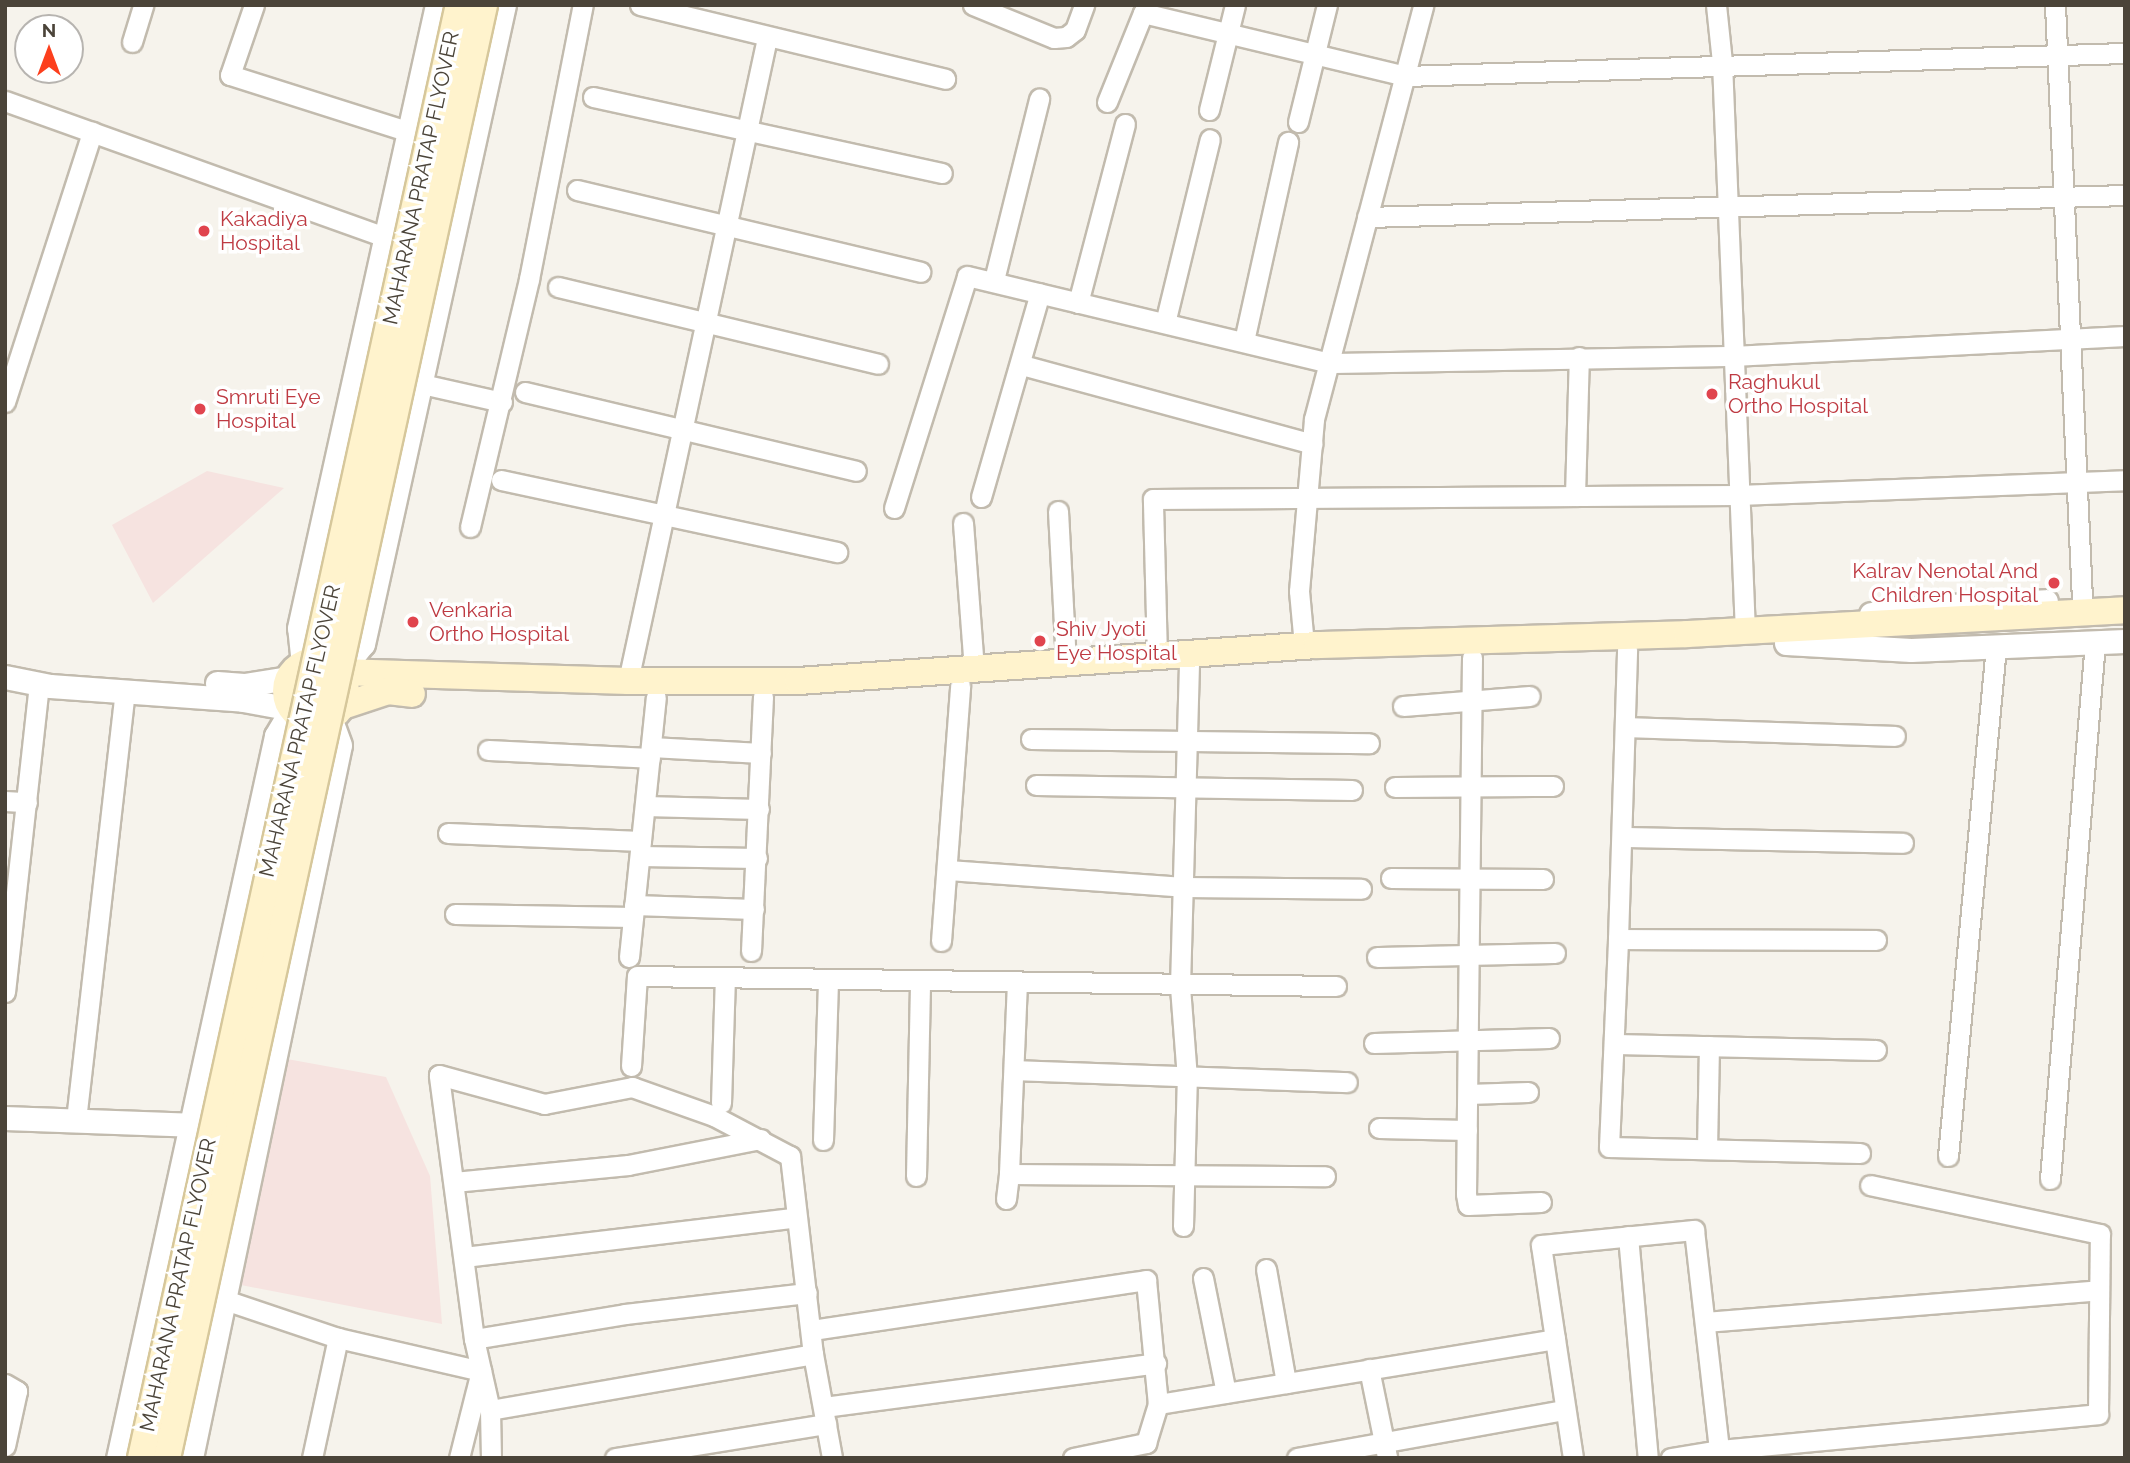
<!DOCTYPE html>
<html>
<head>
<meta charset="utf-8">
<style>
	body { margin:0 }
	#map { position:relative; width:2130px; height:1463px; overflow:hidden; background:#f6f3ec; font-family:Raleway,sans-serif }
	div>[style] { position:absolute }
	.medical>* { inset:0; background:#f6e3e0 }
	.roads { filter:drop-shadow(2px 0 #c2bbae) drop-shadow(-2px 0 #c2bbae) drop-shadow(0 2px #c2bbae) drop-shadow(0 -2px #c2bbae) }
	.minor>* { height:19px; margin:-9.5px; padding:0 9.5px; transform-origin:9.5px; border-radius:9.5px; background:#fff }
	.tertiary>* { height:23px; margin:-11.5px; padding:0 11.5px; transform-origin:11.5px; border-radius:11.5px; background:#fff }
	.secondary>* { height:26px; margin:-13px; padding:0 13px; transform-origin:13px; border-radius:13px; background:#fff3cd }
	.secondary>.ring { margin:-13px; padding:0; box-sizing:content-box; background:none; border:26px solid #fff3cd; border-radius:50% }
	.bridges { filter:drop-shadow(2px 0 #d6c79b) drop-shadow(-2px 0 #d6c79b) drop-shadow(0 2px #d6c79b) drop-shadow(0 -2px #d6c79b) }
	.secondary-bridge>* { height:26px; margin:-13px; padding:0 13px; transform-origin:13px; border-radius:13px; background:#fff3cd }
	.dots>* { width:19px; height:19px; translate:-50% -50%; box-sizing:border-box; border:4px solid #fff; border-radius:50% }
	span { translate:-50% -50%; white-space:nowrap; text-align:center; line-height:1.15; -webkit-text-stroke:7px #fff; paint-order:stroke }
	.street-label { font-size:21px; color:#4b4439 }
	.health-label { font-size:21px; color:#be3a42 }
	.left { translate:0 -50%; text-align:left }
	.right { translate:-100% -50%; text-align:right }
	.frame { position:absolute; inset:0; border:7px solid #4b4439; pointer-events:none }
	.north { position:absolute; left:14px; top:14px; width:70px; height:70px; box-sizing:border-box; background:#fff; border:2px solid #b7b4b0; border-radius:50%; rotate:0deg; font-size:19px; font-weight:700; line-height:28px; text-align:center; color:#4b4439 }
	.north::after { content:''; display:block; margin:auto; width:24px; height:32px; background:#fc3f1d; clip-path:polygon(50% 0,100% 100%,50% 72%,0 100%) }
</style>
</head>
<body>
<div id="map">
	<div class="medical">
		<div style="clip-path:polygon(207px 471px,284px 488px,153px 603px,112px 525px)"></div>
		<div style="clip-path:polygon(287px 1059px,386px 1077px,430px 1176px,442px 1324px,241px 1285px)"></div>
	</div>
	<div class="roads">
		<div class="minor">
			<div style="left:254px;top:5px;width:74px;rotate:108.9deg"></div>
			<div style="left:230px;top:75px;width:189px;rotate:17.6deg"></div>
			<div style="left:640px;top:5px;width:314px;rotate:13.6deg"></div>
			<div style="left:973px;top:5px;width:87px;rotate:22.2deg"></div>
			<div style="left:1054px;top:38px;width:12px;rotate:-5deg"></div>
			<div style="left:1066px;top:37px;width:11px;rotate:-38deg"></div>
			<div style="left:1075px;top:30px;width:27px;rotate:-70deg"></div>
			<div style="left:1716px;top:5px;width:57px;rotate:84deg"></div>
			<div style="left:1722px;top:62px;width:569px;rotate:87.69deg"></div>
			<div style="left:2055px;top:5px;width:596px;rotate:87.4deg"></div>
			<div style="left:132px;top:42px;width:39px;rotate:-73deg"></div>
			<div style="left:593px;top:97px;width:357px;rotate:12.3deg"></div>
			<div style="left:5px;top:101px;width:404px;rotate:19.7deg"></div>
			<div style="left:1107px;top:102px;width:96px;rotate:-68deg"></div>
			<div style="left:1143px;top:13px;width:269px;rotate:13.5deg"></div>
			<div style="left:1405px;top:76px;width:720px;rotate:-1.83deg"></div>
			<div style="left:1209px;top:110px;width:108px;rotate:-76.1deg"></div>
			<div style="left:1298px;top:122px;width:121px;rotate:-76.1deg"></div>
			<div style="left:577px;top:190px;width:353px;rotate:13.4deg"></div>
			<div style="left:1367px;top:217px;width:758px;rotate:-1.66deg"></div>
			<div style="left:994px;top:280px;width:187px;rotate:-76deg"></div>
			<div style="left:558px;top:287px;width:329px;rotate:13.5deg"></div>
			<div style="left:1078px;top:303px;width:185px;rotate:-75.3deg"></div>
			<div style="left:1165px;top:323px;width:189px;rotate:-76.3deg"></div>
			<div style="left:1244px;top:341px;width:204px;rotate:-77.5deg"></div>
			<div style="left:1022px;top:365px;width:301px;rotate:15.2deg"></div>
			<div style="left:422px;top:384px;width:82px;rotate:12.7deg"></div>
			<div style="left:525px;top:392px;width:340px;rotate:13.4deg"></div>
			<div style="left:5px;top:402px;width:284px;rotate:-72.1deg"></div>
			<div style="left:501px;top:480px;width:344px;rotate:12.1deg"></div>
			<div style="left:1575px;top:496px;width:139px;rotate:-88.4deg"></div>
			<div style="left:981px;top:497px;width:212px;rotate:-73.9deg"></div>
			<div style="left:894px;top:508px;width:243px;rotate:-72.5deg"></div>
			<div style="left:967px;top:276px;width:372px;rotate:13.5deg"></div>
			<div style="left:1329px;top:363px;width:403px;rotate:-1deg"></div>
			<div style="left:1732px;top:356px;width:394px;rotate:-2.9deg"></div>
			<div style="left:1058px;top:511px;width:153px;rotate:87deg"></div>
			<div style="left:963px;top:523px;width:148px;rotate:85.7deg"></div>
			<div style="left:470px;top:527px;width:255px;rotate:-76.6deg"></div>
			<div style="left:529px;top:279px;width:279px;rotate:-78.9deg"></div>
			<div style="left:1304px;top:645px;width:54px;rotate:-95.3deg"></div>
			<div style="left:1299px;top:591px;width:173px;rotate:-85deg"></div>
			<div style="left:1314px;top:419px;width:428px;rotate:-75.2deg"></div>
			<div style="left:1157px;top:656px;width:157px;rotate:-91.5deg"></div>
			<div style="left:1153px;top:499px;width:585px;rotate:-0.39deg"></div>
			<div style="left:1738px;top:495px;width:387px;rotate:-2.2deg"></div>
			<div style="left:1472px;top:658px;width:536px;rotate:90.64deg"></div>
			<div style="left:1466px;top:1194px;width:11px;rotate:80deg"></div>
			<div style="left:1468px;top:1205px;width:73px;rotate:-2.4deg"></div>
			<div style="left:628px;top:681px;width:658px;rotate:-77.8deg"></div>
			<div style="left:1403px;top:706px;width:127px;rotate:-4.5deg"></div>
			<div style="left:1626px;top:727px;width:269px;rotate:1.9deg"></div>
			<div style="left:1031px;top:739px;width:338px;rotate:0.7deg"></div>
			<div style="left:651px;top:747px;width:110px;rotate:3.1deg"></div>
			<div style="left:488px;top:750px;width:162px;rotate:2.8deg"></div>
			<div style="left:1036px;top:785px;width:316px;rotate:0.9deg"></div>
			<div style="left:1395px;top:787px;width:158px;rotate:-0.4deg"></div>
			<div style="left:5px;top:801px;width:22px;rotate:3deg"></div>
			<div style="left:645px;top:806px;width:114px;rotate:1.5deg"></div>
			<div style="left:448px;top:833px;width:193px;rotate:2.4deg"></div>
			<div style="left:1624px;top:837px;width:279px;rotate:1.2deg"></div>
			<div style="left:640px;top:856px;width:117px;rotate:1deg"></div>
			<div style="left:948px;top:870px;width:236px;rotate:4.1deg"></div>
			<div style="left:1183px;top:887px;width:178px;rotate:0.6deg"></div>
			<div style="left:1391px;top:878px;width:152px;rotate:0.4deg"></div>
			<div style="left:634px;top:905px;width:120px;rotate:1.9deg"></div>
			<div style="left:455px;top:914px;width:178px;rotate:1deg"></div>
			<div style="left:1618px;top:939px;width:290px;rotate:-88.2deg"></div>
			<div style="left:941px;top:941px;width:256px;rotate:-85.7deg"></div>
			<div style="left:751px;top:951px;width:255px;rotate:-87.3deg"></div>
			<div style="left:629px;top:957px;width:261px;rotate:-84.1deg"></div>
			<div style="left:1377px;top:957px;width:178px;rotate:-1.3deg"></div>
			<div style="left:1017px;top:982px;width:192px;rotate:92.4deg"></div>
			<div style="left:1009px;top:1174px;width:316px;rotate:0.4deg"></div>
			<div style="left:5px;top:992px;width:311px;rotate:-83.7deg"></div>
			<div style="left:1374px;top:1043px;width:175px;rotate:-1.6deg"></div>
			<div style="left:1616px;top:1044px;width:260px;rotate:1.3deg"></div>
			<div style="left:631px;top:1066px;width:90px;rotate:-86.2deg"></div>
			<div style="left:637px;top:976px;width:699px;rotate:0.82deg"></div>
			<div style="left:1015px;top:1070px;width:332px;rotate:2.1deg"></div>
			<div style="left:1468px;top:1094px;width:60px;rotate:-1.9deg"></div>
			<div style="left:721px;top:1103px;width:125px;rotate:-88.2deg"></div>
			<div style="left:76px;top:1120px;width:432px;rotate:-83.5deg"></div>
			<div style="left:1379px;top:1128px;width:88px;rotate:1.3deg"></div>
			<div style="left:823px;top:1140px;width:161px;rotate:-88.2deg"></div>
			<div style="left:1707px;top:1149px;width:103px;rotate:-88.9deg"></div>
			<div style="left:1860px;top:1153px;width:251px;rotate:-178.6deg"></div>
			<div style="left:1609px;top:1147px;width:208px;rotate:-87.5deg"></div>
			<div style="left:1618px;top:939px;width:258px;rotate:0.2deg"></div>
			<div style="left:1948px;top:1156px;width:512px;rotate:-84.62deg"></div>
			<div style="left:916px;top:1176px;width:195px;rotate:-88.8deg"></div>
			<div style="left:2050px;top:1179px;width:539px;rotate:-85.21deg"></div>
			<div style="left:454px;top:1182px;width:175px;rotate:-5.6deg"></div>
			<div style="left:628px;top:1165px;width:135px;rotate:-11.1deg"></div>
			<div style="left:1006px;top:1199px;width:25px;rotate:-83deg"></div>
			<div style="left:1183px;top:1226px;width:148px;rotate:-88.5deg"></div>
			<div style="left:1187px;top:1078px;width:92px;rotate:-94.4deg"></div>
			<div style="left:1180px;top:986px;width:322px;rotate:-88.4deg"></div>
			<div style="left:1628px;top:1236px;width:223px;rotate:84.9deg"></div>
			<div style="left:464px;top:1257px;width:335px;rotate:-6.8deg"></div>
			<div style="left:1266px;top:1269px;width:116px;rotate:80deg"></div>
			<div style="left:1203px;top:1278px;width:117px;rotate:78.7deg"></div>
			<div style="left:225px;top:1300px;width:119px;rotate:18.6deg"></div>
			<div style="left:338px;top:1338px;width:147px;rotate:13deg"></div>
			<div style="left:481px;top:1371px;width:90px;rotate:104.2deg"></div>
			<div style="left:1705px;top:1322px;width:395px;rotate:-4.6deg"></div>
			<div style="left:812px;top:1330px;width:338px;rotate:-8.5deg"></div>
			<div style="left:1146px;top:1280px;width:125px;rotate:84.5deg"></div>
			<div style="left:474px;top:1339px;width:153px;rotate:-9.4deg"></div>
			<div style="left:625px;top:1314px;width:183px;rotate:-6.6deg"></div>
			<div style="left:1555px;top:1339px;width:95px;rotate:-98.5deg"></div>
			<div style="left:1541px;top:1245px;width:154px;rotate:-5.6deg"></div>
			<div style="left:1694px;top:1230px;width:221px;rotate:83.5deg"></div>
			<div style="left:1719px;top:1450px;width:49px;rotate:170.5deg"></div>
			<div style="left:1369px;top:1369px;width:90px;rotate:78.4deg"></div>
			<div style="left:5px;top:1384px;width:14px;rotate:30deg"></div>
			<div style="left:17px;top:1391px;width:56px;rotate:102.3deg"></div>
			<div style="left:824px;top:1407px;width:335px;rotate:-7.5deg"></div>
			<div style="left:490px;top:1410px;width:328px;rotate:-9.8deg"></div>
			<div style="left:1719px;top:1450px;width:381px;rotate:-5.4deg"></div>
			<div style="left:2098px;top:1414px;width:180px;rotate:-89.4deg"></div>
			<div style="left:2100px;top:1234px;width:235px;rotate:-168deg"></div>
			<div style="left:312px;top:1458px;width:123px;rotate:-77.8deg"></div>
			<div style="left:491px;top:1458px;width:48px;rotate:-91.2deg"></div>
			<div style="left:490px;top:1410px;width:73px;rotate:-102.7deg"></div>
			<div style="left:474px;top:1339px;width:266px;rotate:-97.6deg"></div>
			<div style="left:439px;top:1075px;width:109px;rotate:15.4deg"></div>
			<div style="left:544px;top:1104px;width:90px;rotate:-10.9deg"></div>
			<div style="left:632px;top:1087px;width:87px;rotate:19.5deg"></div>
			<div style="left:714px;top:1116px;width:86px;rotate:27.8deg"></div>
			<div style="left:790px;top:1156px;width:199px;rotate:83.4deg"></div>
			<div style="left:813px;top:1354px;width:106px;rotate:79.6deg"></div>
			<div style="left:615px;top:1458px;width:214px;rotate:-9.2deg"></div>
			<div style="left:1073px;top:1458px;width:75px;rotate:-11.6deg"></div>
			<div style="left:1146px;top:1443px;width:41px;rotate:-72.9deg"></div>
			<div style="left:1158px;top:1404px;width:402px;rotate:-9.3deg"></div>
			<div style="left:1555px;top:1339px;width:120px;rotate:81.4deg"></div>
			<div style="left:1297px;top:1458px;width:272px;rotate:-10.2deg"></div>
		</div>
		<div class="tertiary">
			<div style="left:1871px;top:614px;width:39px;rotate:-9deg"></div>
			<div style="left:1910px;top:608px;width:136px;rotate:-2.9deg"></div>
			<div style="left:1786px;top:643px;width:125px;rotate:3.2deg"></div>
			<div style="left:1911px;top:650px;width:214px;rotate:-2.4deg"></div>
			<div style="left:303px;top:664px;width:36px;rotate:-96deg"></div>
			<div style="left:299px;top:628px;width:638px;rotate:-77.51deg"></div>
			<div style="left:340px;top:672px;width:36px;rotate:-51deg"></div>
			<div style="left:363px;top:644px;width:654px;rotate:-77.56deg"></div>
			<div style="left:5px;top:677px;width:46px;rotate:11.3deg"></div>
			<div style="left:50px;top:686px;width:194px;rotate:4.1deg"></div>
			<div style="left:243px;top:700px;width:50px;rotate:10.4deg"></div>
			<div style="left:292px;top:709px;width:31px;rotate:121deg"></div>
			<div style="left:276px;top:736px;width:739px;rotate:102.34deg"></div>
			<div style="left:217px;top:683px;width:27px;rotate:4deg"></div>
			<div style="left:244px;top:685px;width:46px;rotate:-8.8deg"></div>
			<div style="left:5px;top:1118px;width:188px;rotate:2.1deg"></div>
			<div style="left:191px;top:1458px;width:728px;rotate:-78.2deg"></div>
			<div style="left:340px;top:745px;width:29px;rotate:-110deg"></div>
		</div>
		<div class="secondary">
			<div class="ring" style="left:286px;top:661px;width:34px;height:34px"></div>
			<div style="left:340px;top:672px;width:288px;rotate:1.8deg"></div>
			<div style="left:628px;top:681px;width:170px"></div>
			<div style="left:798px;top:681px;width:520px;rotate:-3.97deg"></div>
			<div style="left:1317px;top:645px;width:370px;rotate:-1.7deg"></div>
			<div style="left:1687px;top:634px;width:439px;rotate:-3.1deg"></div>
			<div style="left:343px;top:706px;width:47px;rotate:-18.4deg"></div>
			<div style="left:388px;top:691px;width:24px;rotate:7deg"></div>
		</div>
	</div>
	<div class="bridges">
		<div class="secondary-bridge">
			<div style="left:141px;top:1458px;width:1487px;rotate:-77.66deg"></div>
			<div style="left:167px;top:1458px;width:1487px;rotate:-77.69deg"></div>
		</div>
	</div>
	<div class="dots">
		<div style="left:204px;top:231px;background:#e0444e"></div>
		<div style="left:1712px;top:394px;background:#e0444e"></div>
		<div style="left:200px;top:409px;background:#e0444e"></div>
		<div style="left:2054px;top:583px;background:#e0444e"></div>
		<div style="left:413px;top:622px;background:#e0444e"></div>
		<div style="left:1040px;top:641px;background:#e0444e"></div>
	</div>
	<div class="street-label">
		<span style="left:421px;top:178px;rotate:-78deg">MAHARANA PRATAP FLYOVER</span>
		<span style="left:300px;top:731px;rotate:-77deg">MAHARANA PRATAP FLYOVER</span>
		<span style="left:178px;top:1285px;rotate:-78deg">MAHARANA PRATAP FLYOVER</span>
	</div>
	<div class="health-label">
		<span class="left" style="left:220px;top:231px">Kakadiya<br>Hospital</span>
		<span class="left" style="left:1728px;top:394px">Raghukul<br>Ortho Hospital</span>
		<span class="left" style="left:216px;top:409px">Smruti Eye<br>Hospital</span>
		<span class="right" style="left:2038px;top:583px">Kalrav Nenotal And<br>Children Hospital</span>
		<span class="left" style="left:429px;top:622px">Venkaria<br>Ortho Hospital</span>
		<span class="left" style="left:1056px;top:641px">Shiv Jyoti<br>Eye Hospital</span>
	</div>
	<div class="frame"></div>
	<div class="north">N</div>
</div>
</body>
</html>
